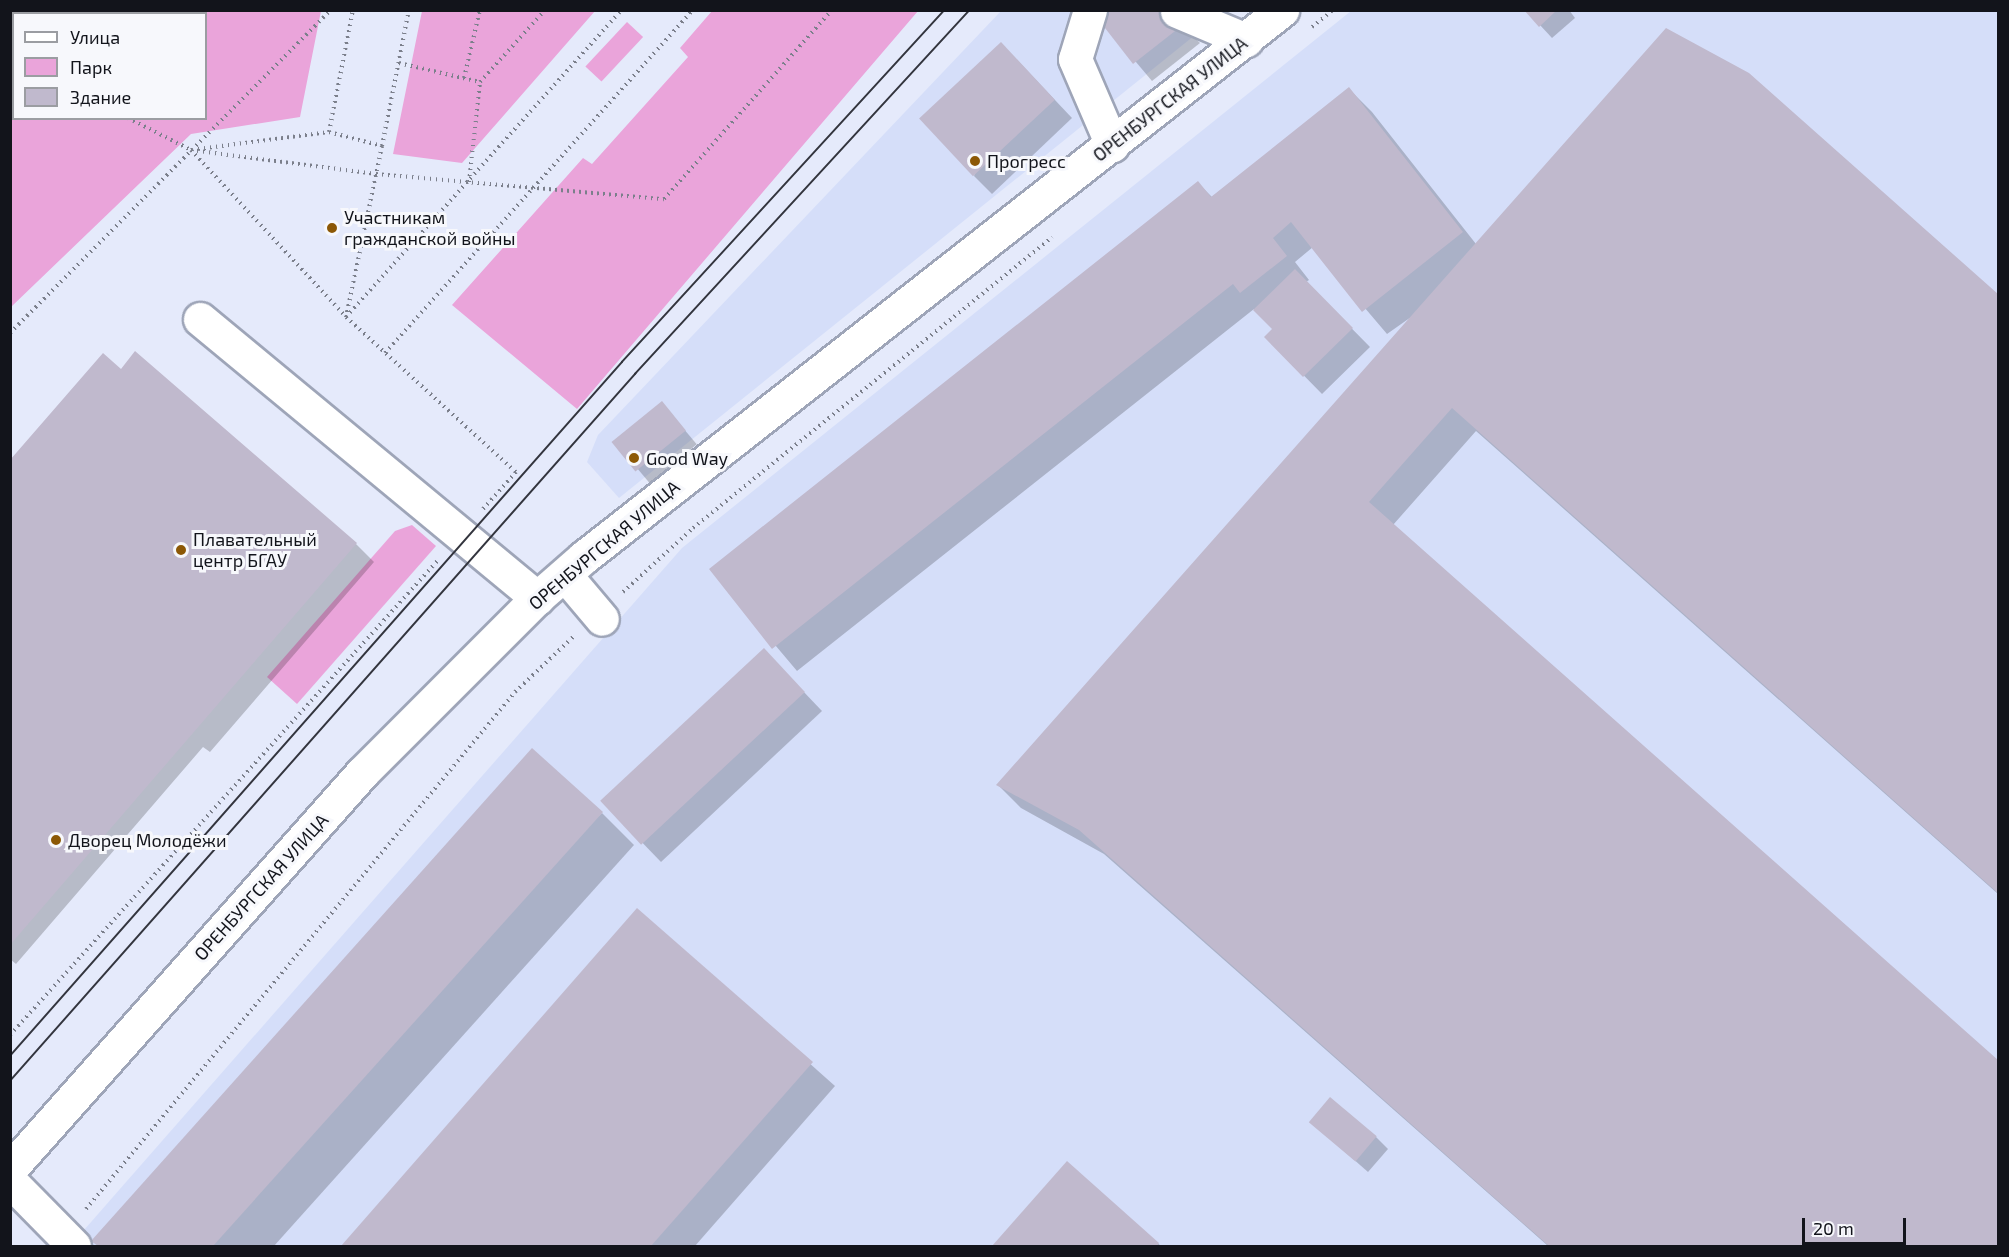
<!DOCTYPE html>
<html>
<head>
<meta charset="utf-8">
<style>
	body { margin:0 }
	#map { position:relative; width:2009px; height:1257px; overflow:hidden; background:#e5eafb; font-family:"Exo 2",sans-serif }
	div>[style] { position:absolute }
	.built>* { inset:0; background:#d5def9 }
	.green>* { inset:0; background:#eaa4da; transform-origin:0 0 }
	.shadow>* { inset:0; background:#0003; transform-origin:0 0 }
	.building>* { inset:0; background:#c0b9cd; transform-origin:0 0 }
	.path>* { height:4px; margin-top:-2px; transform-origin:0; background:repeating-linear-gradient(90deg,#7b7f8b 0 1.5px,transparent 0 6px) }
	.roads { filter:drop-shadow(2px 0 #9ea5b8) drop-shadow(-2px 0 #9ea5b8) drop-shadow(0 2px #9ea5b8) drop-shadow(0 -2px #9ea5b8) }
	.minor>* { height:33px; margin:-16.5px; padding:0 16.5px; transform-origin:16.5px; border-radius:16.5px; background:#fff }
	.tram>* { height:1.5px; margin:-0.75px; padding:0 0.75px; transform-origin:0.75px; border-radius:0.75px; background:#33353e }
	.dots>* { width:16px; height:16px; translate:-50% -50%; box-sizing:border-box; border:3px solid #f7f8fc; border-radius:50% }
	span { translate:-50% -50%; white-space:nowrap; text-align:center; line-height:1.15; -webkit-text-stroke:6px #f7f8fc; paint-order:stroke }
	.street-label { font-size:18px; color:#12141b }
	.poi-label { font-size:18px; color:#12141b }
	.left { translate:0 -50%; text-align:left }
	.frame { position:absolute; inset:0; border:12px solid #12141b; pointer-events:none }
	.legend { position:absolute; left:12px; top:12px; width:195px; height:108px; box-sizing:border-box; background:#f7f8fc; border:2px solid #9b9da2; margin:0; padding:8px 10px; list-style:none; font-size:18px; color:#12141b }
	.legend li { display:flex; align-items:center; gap:12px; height:30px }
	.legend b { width:30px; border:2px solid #9b9da2 }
	.scale { position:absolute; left:1802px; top:1218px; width:104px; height:27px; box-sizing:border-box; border:3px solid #12141b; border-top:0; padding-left:8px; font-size:18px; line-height:21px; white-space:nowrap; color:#12141b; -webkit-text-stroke:4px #f7f8fc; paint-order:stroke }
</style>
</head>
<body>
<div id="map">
	<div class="built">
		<div style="clip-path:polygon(1001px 11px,1225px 11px,619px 498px,587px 462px,598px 435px)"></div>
		<div style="clip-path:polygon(1351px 11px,1998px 11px,1998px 1246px,70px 1246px,682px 548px)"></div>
	</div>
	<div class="green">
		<div style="clip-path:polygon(evenodd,11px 10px,321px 10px,321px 11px,300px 117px,191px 134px,11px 307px,11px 10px,14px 14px,206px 14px,206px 118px,14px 118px,14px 14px)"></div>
		<div style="clip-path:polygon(422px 11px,422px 10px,595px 11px,462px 163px,393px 154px)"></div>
		<div style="clip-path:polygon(712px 11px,918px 11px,577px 409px,452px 305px,583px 158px,592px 164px,688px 57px,680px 48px)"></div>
		<div style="left:627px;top:22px;width:22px;height:61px;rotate:43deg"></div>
		<div style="clip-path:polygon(412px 525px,436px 546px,297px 704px,267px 677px,395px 531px)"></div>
	</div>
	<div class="shadow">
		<div style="clip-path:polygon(1092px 10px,1186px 29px,1200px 43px,1152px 81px)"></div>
		<div style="clip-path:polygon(1526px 10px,1569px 10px,1575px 18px,1552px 38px)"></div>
		<div style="clip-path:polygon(1019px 62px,1072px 118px,992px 194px,974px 176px)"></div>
		<div style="clip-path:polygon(1748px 74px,1998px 296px,1998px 894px,1476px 431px,1393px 525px,1998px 1062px,1998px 1246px,1548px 1246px,1104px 854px,1021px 808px,998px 785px,1414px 315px,1387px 334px,1313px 247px,1295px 262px,1309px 280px,1306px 282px,1370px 347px,1322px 394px,1266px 337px,1274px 329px,1254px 309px,797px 671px,711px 569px,1198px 183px,1212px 197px,1349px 89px,1372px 112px,1476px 244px)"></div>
		<div style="clip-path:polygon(121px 371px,356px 544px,374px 562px,210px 752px,203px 747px,16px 964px,10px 959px,10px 462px)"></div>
		<div style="left:662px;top:403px;width:54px;height:61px;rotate:50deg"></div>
		<div style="clip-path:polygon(781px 668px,822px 711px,661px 862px,603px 802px)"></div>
		<div style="clip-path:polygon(602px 813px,634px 845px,274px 1246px,99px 1246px,93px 1241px)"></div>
		<div style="clip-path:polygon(637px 910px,835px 1086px,695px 1246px,342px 1246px)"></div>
		<div style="clip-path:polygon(1311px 1122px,1376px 1137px,1388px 1149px,1368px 1172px)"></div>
		<div style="clip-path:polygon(1067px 1164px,1161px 1246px,994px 1246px)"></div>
	</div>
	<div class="building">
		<div style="clip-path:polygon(1091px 10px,1170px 10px,1184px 24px,1133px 64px)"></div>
		<div style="clip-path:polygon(1524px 10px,1557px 10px,1539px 27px)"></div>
		<div style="clip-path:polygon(1666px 28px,1749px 73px,1998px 294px,1998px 893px,1452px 408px,1369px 502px,1998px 1060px,1998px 1246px,1549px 1246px,1079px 830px,996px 785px)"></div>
		<div style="left:1001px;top:42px;width:79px;height:112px;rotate:47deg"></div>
		<div style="clip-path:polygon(1349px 87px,1463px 232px,1362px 312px,1291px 222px,1273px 238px,1287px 256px,1240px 293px,1233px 284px,772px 649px,709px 569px,1198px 181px,1211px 197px)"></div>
		<div style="clip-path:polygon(1295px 269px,1353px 328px,1303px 377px,1264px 337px,1272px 329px,1253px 310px)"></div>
		<div style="clip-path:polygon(135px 351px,357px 543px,10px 945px,10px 460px,103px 353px,121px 369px)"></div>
		<div style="left:662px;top:401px;width:38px;height:65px;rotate:51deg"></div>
		<div style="left:764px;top:648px;width:60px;height:224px;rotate:47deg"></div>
		<div style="clip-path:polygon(532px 748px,603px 812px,213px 1246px,98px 1246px,91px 1241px)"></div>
		<div style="clip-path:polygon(637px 908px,813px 1062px,651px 1246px,341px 1246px)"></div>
		<div style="left:1330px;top:1097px;width:61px;height:33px;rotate:40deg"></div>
		<div style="clip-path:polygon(1067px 1161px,1159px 1243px,1157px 1246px,992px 1246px)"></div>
	</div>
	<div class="path">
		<div style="left:1312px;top:27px;width:27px;rotate:-39deg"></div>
		<div style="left:10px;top:60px;width:4px;rotate:27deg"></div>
		<div style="left:399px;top:63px;width:83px;rotate:13.2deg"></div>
		<div style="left:464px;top:78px;width:70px;rotate:-76.8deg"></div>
		<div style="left:128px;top:118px;width:71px;rotate:26.9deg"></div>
		<div style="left:191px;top:150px;width:187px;rotate:7.4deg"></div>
		<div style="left:376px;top:174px;width:289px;rotate:5deg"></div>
		<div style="left:664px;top:199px;width:253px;rotate:-48.4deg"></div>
		<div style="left:329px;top:132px;width:124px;rotate:-78.9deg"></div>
		<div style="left:382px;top:146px;width:139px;rotate:-78.8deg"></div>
		<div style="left:198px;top:149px;width:132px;rotate:-7.4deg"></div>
		<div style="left:329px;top:132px;width:55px;rotate:14.8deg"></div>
		<div style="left:382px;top:146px;width:175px;rotate:101.9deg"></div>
		<div style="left:191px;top:150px;width:228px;rotate:47.1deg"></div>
		<div style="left:346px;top:317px;width:230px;rotate:42.4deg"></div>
		<div style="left:516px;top:472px;width:50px;rotate:131.7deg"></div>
		<div style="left:469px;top:182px;width:101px;rotate:-83.7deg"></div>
		<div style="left:480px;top:82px;width:97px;rotate:-47.9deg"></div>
		<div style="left:346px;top:317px;width:412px;rotate:-48.1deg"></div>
		<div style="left:10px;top:333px;width:455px;rotate:-45.2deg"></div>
		<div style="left:385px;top:353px;width:461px;rotate:-48.1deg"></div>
		<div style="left:623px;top:592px;width:95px;rotate:-42.4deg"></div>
		<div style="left:693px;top:528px;width:462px;rotate:-39deg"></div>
		<div style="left:10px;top:1035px;width:641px;rotate:-47.97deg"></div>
		<div style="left:86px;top:1209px;width:672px;rotate:-50.31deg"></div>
		<div style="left:515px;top:692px;width:80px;rotate:-43.5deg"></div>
	</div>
	<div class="roads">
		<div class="minor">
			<div style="left:1090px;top:10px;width:51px;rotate:107deg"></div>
			<div style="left:1075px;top:59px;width:94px;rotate:66.7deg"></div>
			<div style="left:1177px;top:11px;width:75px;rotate:22.8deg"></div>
			<div style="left:200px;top:319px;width:438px;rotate:39.6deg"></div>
			<div style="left:565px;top:575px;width:57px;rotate:49.9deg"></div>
			<div style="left:10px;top:1169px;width:530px;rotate:-48.37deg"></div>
			<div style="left:362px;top:773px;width:247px;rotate:-45deg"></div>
			<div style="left:537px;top:598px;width:62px;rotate:-41.1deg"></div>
			<div style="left:584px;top:557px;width:887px;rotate:-38.08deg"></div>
			<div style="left:10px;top:1181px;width:91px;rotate:45.4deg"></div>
		</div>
	</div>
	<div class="tram">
		<div style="left:10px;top:1056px;width:925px;rotate:-48.59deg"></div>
		<div style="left:622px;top:362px;width:478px;rotate:-47.5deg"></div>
		<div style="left:10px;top:1081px;width:944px;rotate:-48.52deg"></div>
		<div style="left:635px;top:374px;width:495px;rotate:-47.4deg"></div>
	</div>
	<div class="dots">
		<div style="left:975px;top:161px;background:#8c5806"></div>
		<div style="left:332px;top:228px;background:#8c5806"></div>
		<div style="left:634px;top:458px;background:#8c5806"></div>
		<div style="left:181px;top:550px;background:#8c5806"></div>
		<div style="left:56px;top:840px;background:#8c5806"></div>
	</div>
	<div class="street-label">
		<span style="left:1170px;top:99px;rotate:-38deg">ОРЕНБУРГСКАЯ УЛИЦА</span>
		<span style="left:604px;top:545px;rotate:-40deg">ОРЕНБУРГСКАЯ УЛИЦА</span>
		<span style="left:261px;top:887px;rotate:-48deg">ОРЕНБУРГСКАЯ УЛИЦА</span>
	</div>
	<div class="poi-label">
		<span class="left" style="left:987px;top:161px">Прогресс</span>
		<span class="left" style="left:344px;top:228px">Участникам<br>гражданской войны</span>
		<span class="left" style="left:646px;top:458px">Good Way</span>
		<span class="left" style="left:193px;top:550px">Плавательный<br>центр БГАУ</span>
		<span class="left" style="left:68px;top:840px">Дворец Молодёжи</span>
	</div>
	<div class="frame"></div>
	<ul class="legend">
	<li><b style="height:8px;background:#fff"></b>Улица</li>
	<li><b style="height:16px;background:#eaa4da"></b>Парк</li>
	<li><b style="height:16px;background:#c0b9cd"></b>Здание</li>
	</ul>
	<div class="scale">20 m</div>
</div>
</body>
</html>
